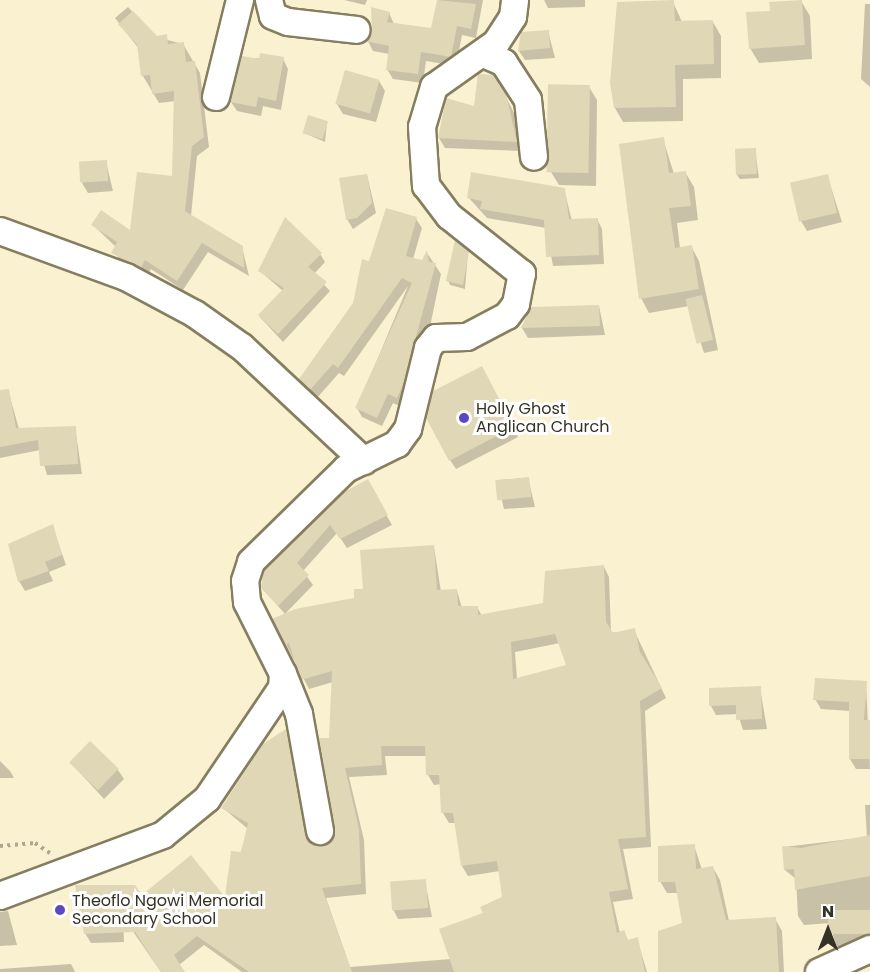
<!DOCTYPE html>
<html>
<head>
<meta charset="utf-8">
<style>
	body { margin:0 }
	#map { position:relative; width:870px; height:972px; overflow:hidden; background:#faf1d1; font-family:Poppins,sans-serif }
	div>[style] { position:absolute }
	.shadow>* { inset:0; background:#0003 }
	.building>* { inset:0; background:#e0d7b7; transform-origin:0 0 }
	.path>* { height:4px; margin-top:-2px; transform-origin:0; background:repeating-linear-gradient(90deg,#ada78e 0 3px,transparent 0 7.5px) }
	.roads { filter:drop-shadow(2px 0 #857e60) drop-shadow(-2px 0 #857e60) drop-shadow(0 2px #857e60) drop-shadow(0 -2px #857e60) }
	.street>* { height:26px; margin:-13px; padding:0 13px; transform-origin:13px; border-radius:13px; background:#fff }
	.dots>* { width:16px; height:16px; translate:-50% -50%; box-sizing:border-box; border:3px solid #fefefe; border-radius:50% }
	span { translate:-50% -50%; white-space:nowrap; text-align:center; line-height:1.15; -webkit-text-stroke:6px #fefefe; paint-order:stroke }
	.poi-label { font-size:16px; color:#353225 }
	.left { translate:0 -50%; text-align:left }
	.north { position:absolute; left:798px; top:900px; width:60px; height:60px; -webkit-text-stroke:4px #fefefe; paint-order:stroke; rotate:0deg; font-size:16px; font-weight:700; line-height:24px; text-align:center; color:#353225 }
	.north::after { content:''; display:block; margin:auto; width:21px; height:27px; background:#353225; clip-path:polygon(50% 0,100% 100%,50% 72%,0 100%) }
</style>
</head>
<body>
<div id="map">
	<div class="shadow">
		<div style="clip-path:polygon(344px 0,367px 0,365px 5px)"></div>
		<div style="clip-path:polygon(438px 0,483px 0,476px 38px,462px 35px,456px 66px,426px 61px,423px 83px,393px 79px,387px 69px,389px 54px,373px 51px,368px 41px,389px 13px,394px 24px,432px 30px)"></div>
		<div style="clip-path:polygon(544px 0,585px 0,585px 7px,548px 8px)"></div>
		<div style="clip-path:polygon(801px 1px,810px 16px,812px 59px,759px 63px,750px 48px)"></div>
		<div style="clip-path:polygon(673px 2px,682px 22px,713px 22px,721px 36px,721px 78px,683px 79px,683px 121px,623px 122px,615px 108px)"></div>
		<div style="clip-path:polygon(865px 4px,870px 4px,870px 87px,861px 79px)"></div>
		<div style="clip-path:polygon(128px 7px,156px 37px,183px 44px,200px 73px,209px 147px,197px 156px,191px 216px,242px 247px,249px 276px,208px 252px,183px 290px,151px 269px,147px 277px,119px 263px,116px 247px,93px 225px,132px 233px,173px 177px,176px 101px,159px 103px,143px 76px,139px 49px,115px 18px)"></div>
		<div style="clip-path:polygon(548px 31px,555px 58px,525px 60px,519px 51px)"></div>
		<div style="clip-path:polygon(243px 58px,283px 59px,288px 69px,281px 110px,263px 106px,261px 116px,237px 111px,231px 102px)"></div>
		<div style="clip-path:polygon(379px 81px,385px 91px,376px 122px,343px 114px,337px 104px)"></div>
		<div style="clip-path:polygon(589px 87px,597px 100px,596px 186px,559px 185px,551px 172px)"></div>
		<div style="clip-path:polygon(505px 95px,519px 123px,522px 151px,445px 148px,439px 138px,475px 108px)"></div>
		<div style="clip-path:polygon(327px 122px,325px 142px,304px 133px)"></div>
		<div style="clip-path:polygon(663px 139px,674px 174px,685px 172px,694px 187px,698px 220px,677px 223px,680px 248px,691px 246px,699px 261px,718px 350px,704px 353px,689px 306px,649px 313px,641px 298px)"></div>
		<div style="clip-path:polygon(755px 150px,759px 178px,740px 179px,737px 175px)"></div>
		<div style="clip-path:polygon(106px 162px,113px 191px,88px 193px,82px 183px)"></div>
		<div style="clip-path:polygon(367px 175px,376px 213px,353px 229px,347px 219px)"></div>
		<div style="clip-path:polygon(827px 175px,842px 222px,807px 231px,801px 221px)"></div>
		<div style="clip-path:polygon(564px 189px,572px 221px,597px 219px,602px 229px,604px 264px,553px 266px,546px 228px,487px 218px,468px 197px)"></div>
		<div style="clip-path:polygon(416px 219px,422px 228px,413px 259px,423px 262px,427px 253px,441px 274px,427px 341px,402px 407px,393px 403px,382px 426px,362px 417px,357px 408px,408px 286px,344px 376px,339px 373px,316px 399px,300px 380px,355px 303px,370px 263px)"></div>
		<div style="clip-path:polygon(468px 252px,465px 289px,450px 285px,448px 280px)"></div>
		<div style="clip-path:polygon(320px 254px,325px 262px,314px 274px,330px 291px,283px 342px,259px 316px,283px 291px,260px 271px)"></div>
		<div style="clip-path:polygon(599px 306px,605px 335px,528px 338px,522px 328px,532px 308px)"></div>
		<div style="clip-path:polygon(487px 377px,518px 437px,456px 469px,450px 460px)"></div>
		<div style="clip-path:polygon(10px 397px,19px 429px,75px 427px,82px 474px,47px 475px,40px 450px,0 458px,0 399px)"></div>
		<div style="clip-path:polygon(528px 478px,535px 507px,504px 509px,497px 480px)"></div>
		<div style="clip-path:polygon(367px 481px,392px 525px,347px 548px,337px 533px,303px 571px,313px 585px,285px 614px,262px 588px)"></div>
		<div style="clip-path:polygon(52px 525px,66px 565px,49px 572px,53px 581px,25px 591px,19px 581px)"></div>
		<div style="clip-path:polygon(evenodd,434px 547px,441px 592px,457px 591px,462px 608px,477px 607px,482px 616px,544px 604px,604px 567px,609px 577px,611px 633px,634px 630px,666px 698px,645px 711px,651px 847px,623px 849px,633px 899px,613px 902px,620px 933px,629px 941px,637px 939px,647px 972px,242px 972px,204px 945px,179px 965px,184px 972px,161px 972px,123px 917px,124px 942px,91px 943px,85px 933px,142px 897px,226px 900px,248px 829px,223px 808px,286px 731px,310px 841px,315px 847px,331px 843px,336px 828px,330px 740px,333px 682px,309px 689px,286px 644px,434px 547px,560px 643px,568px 666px,517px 679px,515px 652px,560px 643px,434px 547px,385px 756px,427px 756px,428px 775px,434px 785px,441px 784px,443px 813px,449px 823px,456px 823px,462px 866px,468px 876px,500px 871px,503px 898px,451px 959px,350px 967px,326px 898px,366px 894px,364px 840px,349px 777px,387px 775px,385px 756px)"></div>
		<div style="clip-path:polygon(866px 683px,870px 769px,856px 769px,850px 759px,850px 711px,821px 709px,815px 699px)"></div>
		<div style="clip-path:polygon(760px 688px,767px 729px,743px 730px,738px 714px,716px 715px,711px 706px)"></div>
		<div style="clip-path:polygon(0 761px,10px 771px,14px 778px,0 778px)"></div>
		<div style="clip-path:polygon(71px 763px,118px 770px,124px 779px,104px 799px)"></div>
		<div style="clip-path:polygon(865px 805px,870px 805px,870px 945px,836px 946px,830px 923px,804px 925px,798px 916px,796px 879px,785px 870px,784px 847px,867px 837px)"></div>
		<div style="clip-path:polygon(694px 845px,702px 870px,713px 868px,720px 880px,729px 921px,775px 919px,782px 931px,784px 972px,660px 972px,684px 924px,678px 893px,667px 893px,660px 881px)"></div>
		<div style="clip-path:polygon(425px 881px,432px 917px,398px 919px,393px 909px)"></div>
		<div style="clip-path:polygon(8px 911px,17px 945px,0 946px,0 912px)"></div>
		<div style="clip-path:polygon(0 962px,0 969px,71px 964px,75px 972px,0 972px)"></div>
	</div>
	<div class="building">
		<div style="clip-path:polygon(437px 0,476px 4px,471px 29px,457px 26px,451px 57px,421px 52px,418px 74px,386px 70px,389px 46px,366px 41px,372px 32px,371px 7px,390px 12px,387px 22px,431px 28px)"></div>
		<div style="clip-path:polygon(674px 0,675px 21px,713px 20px,714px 64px,675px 65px,676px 107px,614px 108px,610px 83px,617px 2px)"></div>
		<div style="clip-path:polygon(802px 0,805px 45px,749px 49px,746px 12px,770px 11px,769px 2px)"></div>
		<div style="clip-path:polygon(133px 11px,157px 36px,167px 34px,168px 44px,184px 42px,186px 62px,195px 61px,204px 137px,192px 146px,185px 211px,243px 246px,244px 268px,202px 243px,177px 281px,145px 260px,141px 268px,111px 253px,117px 242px,91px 225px,101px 210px,130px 230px,137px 172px,172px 176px,174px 91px,152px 94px,150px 75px,141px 76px,137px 45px,118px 24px)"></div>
		<div style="clip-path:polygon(549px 30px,550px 48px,518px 51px,521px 32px)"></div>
		<div style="clip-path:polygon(260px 53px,284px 57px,276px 101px,258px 97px,256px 107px,230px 102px,242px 56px,259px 59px)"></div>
		<div style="left:345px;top:70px;width:36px;height:35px;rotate:16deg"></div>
		<div style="clip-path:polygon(478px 74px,494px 75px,506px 94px,517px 142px,438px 138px,446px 98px,474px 106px)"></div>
		<div style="left:590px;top:85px;width:88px;height:42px;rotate:91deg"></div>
		<div style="left:308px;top:115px;width:21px;height:19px;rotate:17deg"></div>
		<div style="clip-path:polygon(664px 137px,669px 173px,686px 171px,691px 206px,669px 208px,675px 248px,692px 245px,699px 289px,639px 299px,619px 144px)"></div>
		<div style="left:756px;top:148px;width:26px;height:21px;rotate:88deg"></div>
		<div style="left:107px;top:160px;width:21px;height:28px;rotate:87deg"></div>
		<div style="clip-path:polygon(471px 172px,565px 188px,569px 219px,598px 218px,599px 255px,546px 257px,544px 220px,480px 209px,482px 201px,467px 198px)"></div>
		<div style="clip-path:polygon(367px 174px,372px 203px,357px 218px,346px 220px,339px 178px)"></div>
		<div style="left:828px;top:174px;width:40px;height:39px;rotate:77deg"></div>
		<div style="clip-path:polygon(386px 208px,417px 217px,406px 256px,422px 260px,427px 250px,429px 262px,436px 263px,403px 385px,397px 398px,388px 394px,377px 418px,355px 408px,412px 283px,402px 278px,338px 368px,333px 364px,310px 390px,299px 379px,353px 303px,362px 259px,369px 261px)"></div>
		<div style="clip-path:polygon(285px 217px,322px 253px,308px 267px,327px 282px,278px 334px,258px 315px,284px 288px,258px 271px)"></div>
		<div style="clip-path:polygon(455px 240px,469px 251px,463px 285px,446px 281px)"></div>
		<div style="left:702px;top:295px;width:46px;height:17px;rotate:76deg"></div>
		<div style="clip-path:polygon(599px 305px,600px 326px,521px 328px,531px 307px)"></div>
		<div style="clip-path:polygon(482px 366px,514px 427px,449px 461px,426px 418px,433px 391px)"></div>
		<div style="clip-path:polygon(9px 389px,16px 428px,76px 426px,78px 464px,40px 466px,38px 440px,0 447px,0 390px)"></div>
		<div style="left:529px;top:477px;width:20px;height:34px;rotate:84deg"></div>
		<div style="clip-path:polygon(368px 479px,388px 515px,340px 539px,330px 525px,297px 563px,309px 575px,278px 606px,261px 588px,264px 570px,344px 492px)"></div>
		<div style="clip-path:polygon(53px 524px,62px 555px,45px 562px,49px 571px,18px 582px,8px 544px)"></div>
		<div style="clip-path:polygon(evenodd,434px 545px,437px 590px,457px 589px,458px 606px,478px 606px,478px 615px,543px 603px,545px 571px,604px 565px,606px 622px,613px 633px,635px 628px,640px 652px,662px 688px,640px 701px,646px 837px,618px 839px,628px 889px,609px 892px,617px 933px,624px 930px,628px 940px,638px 937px,645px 972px,454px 972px,439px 929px,483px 913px,480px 907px,502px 897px,497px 861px,461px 866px,453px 813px,441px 813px,439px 775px,426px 775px,425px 746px,381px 746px,382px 765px,345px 768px,359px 829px,361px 884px,322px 888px,352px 972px,249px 972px,197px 936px,174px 955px,185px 972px,161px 972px,135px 932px,84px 934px,75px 885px,135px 885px,142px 895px,191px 855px,225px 897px,231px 851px,241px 852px,248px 823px,221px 808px,263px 744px,286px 729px,305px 834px,315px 845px,330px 842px,335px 828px,319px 738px,329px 738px,332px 671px,301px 680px,289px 643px,285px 645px,272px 619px,295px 609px,354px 598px,354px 589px,363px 589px,360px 550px,434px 545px,555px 634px,566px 665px,513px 679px,511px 642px,555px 634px)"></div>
		<div style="clip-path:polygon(815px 678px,867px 681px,864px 720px,870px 720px,870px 759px,849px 759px,849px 702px,813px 700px)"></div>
		<div style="clip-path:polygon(761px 686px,762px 719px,736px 720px,736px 705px,709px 706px,709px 688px)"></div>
		<div style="left:90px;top:741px;width:40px;height:30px;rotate:44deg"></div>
		<div style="clip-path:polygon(870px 835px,870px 876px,795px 890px,794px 869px,784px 870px,782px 846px,801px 848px)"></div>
		<div style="clip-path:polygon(695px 844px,696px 869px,713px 866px,726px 920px,776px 917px,779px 972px,658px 972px,658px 931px,682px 923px,675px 882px,658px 882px,658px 846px)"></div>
		<div style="left:426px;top:879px;width:29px;height:36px;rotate:86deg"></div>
		<div style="left:870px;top:910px;width:24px;height:42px;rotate:90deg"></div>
	</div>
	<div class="path">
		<div style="left:0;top:846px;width:35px;rotate:-5deg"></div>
		<div style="left:35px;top:843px;width:18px;rotate:34deg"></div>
	</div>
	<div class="roads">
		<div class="street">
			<div style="left:269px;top:0;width:16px;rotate:76deg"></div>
			<div style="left:273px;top:16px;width:16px;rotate:22deg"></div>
			<div style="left:288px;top:22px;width:69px;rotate:6.6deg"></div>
			<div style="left:484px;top:54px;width:22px;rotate:24deg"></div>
			<div style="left:504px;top:63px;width:44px;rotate:57deg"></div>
			<div style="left:528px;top:100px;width:57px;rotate:84deg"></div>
			<div style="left:216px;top:97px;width:100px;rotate:-76.1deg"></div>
			<div style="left:0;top:231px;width:134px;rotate:20.1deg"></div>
			<div style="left:126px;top:277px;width:78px;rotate:28.2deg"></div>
			<div style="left:195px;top:314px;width:57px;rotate:35.1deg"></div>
			<div style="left:242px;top:347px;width:167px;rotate:43.1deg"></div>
			<div style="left:283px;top:674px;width:43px;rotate:68.2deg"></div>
			<div style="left:299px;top:714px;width:119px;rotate:79.8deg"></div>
			<div style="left:0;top:896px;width:174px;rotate:-20.5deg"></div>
			<div style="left:163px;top:835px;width:57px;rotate:-39.3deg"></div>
			<div style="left:207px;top:799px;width:134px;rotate:-56deg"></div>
			<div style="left:282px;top:688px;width:14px;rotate:-86deg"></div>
			<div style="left:283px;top:674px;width:80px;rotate:-116.6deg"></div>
			<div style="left:247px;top:602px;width:21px;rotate:-95deg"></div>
			<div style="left:245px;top:581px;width:20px;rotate:-72deg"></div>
			<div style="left:251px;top:562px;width:133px;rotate:-44.4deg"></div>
			<div style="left:346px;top:469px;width:57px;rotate:-26.1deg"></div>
			<div style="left:397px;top:444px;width:19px;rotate:-54deg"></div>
			<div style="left:408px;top:429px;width:83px;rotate:-76.1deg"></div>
			<div style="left:428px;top:348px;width:13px;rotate:-51deg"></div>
			<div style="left:436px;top:338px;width:31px;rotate:-2deg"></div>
			<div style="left:467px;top:337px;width:45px;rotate:-27.7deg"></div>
			<div style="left:507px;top:316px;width:15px;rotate:-53deg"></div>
			<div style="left:516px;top:304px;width:31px;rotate:-79deg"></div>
			<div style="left:522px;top:274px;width:93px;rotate:-141.5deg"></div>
			<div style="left:449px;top:216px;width:38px;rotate:-127deg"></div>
			<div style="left:426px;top:186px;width:59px;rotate:-93.9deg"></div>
			<div style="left:422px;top:127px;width:42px;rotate:-73.3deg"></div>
			<div style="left:434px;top:87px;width:76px;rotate:-35.4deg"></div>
			<div style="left:496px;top:43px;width:31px;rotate:-57deg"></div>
			<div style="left:513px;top:17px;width:17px;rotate:-83deg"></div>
			<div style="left:819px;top:972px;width:56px;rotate:-24.3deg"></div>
		</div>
	</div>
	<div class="dots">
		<div style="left:464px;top:418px;background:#5d46bf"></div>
		<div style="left:60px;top:910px;background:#5d46bf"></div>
	</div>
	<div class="poi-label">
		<span class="left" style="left:476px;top:418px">Holly Ghost<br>Anglican Church</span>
		<span class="left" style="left:72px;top:910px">Theoflo Ngowi Memorial<br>Secondary School</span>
	</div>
	<div class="north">N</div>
</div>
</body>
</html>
